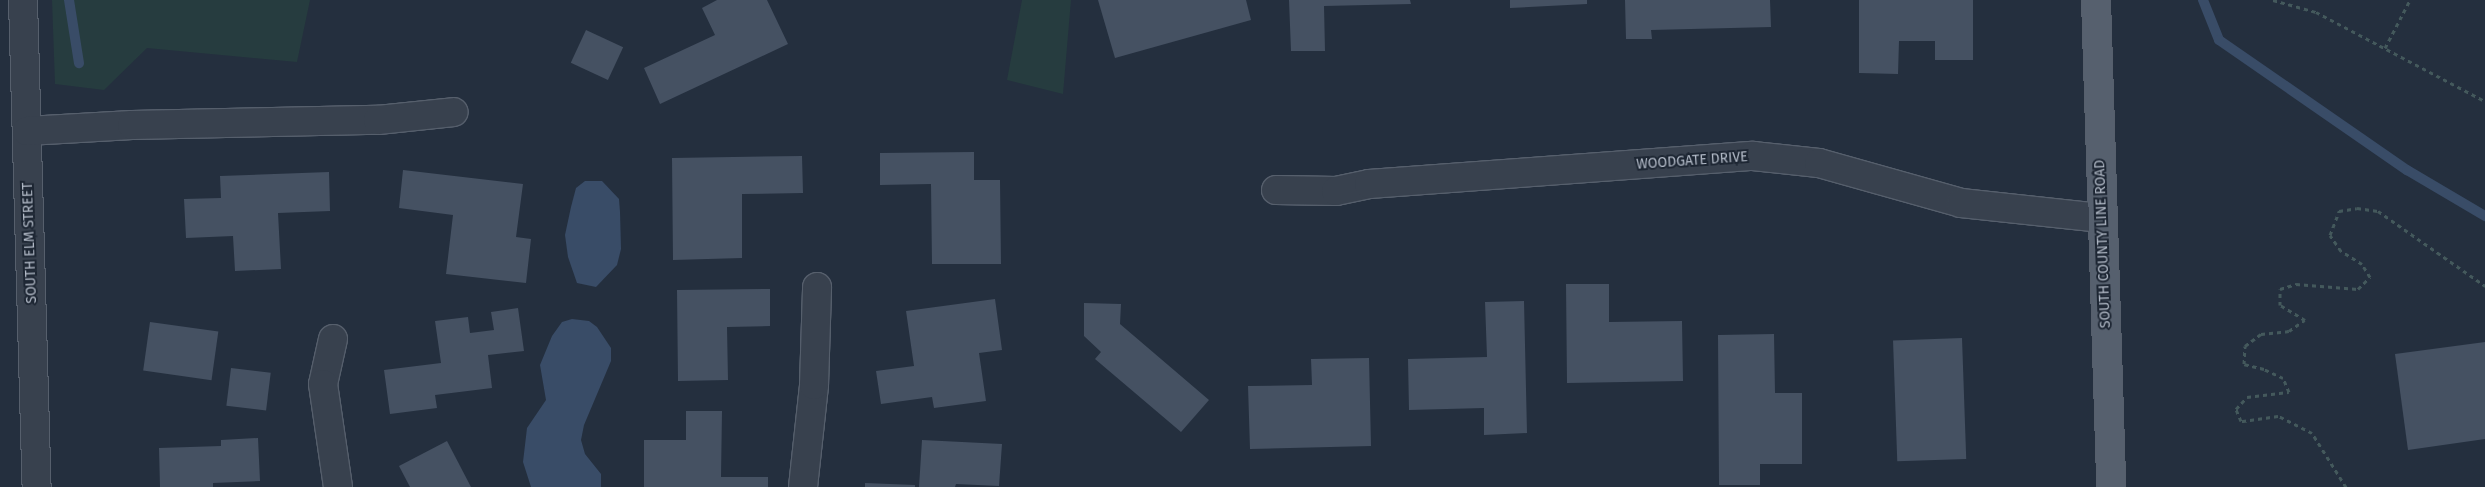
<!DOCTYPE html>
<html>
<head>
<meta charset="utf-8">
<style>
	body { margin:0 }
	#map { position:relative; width:2485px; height:487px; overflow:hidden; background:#242f3e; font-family:"Fira Sans",sans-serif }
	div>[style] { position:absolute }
	.green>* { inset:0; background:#263c3f }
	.water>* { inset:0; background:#394c67 }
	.stream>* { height:10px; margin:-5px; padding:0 5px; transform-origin:5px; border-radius:5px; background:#394c67 }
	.building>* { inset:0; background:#455162; transform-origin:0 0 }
	.path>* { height:3px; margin-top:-1.5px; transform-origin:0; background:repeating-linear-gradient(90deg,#44595c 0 4px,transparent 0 8px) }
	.roads { filter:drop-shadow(1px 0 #565f6c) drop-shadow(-1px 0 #565f6c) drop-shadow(0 1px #565f6c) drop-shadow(0 -1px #565f6c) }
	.minor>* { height:28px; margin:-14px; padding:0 14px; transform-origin:14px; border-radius:14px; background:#38414e }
	.major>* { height:28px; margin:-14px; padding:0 14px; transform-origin:14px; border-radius:14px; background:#56606e }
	span { translate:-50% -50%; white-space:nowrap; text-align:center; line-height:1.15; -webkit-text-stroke:4px #1d2633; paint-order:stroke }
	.street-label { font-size:14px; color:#b4bcc9 }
</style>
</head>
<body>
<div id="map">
	<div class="green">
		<div style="clip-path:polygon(52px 0,310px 0,297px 62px,147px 48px,104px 90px,55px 84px)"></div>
		<div style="clip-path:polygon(1022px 0,1071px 0,1063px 94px,1007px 80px)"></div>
	</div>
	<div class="water">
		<div style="clip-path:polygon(585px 181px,602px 181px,619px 199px,620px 212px,621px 249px,617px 265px,596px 287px,577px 283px,568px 257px,565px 235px,571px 207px,576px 188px)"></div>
		<div style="clip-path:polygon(572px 319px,589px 321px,597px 327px,611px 348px,611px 361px,584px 425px,581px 440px,585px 454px,601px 474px,601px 487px,531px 487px,523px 462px,527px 428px,546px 400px,540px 365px,552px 336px,562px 322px)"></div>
	</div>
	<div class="stream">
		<div style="left:69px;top:0;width:64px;rotate:81deg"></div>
		<div style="left:2203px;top:0;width:43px;rotate:68.2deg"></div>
		<div style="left:2219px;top:40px;width:229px;rotate:34.7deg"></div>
		<div style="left:2407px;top:170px;width:91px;rotate:30.5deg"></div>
	</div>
	<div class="building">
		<div style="clip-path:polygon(717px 0,767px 0,788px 44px,660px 104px,644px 68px,715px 35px,702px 8px)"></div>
		<div style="clip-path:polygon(1098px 0,1246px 0,1251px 20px,1115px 58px)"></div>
		<div style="clip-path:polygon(1289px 0,1410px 0,1411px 4px,1324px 6px,1325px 51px,1291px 51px)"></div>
		<div style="clip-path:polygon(1510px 0,1587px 0,1587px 4px,1510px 8px)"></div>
		<div style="clip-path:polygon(1625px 0,1770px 0,1771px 27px,1651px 30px,1652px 39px,1626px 39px)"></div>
		<div style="clip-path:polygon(1859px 0,1973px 0,1973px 60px,1935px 60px,1935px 41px,1899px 41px,1898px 74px,1859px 73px)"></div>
		<div style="left:586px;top:30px;width:41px;height:36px;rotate:25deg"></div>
		<div style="clip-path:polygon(974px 152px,974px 180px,1000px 180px,1001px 264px,932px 264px,931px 184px,880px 185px,880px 153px)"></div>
		<div style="clip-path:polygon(802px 156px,803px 193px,742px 194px,742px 258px,673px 260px,672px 158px)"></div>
		<div style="clip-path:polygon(403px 170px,523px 184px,516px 237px,531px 239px,526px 283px,446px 274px,453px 215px,399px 208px)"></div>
		<div style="clip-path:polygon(329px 172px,330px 211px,278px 213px,281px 269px,235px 271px,233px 236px,186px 238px,184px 199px,221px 198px,220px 176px)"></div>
		<div style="clip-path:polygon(1566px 284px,1609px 284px,1609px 322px,1682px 321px,1683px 381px,1567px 383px)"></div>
		<div style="clip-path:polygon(770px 289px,770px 326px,727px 327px,728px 380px,678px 381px,677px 290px)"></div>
		<div style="clip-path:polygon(995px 299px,1002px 350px,979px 353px,986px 401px,934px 408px,932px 397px,881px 404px,876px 371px,914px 366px,906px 311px)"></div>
		<div style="clip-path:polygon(1524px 301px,1527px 433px,1484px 435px,1484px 408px,1409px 410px,1408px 359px,1487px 357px,1485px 302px)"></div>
		<div style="clip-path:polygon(1084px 303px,1121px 304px,1120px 324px,1209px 400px,1181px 432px,1095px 359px,1101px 352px,1084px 336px)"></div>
		<div style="clip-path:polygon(518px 308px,524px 351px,488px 355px,492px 388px,435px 395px,437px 408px,390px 414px,384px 370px,441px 363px,435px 321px,468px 317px,470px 333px,494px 330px,491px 312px)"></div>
		<div style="left:150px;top:322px;width:69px;height:49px;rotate:8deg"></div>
		<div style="clip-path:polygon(1774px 334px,1775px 393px,1802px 393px,1802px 464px,1760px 464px,1760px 485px,1719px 485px,1718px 335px)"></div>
		<div style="left:1962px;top:338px;width:121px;height:69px;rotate:88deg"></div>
		<div style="clip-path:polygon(2485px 342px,2485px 439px,2408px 450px,2395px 354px)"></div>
		<div style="clip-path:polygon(1369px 358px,1371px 446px,1250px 449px,1248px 386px,1312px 385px,1311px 359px)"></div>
		<div style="left:231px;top:368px;width:40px;height:38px;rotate:7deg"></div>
		<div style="clip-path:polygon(686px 411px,722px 411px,721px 477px,768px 477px,768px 487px,644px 487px,644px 440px,686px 440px)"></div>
		<div style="clip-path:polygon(258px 438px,260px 481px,213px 483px,213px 487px,160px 487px,159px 448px,221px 446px,221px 440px)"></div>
		<div style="clip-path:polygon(922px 440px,1002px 444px,999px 486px,956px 484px,955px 487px,919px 487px)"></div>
		<div style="clip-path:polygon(447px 441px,471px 487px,410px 487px,399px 466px)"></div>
		<div style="clip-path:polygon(865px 483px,915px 485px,915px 487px,865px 487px)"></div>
	</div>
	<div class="path">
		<div style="left:2273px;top:0;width:45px;rotate:15.6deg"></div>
		<div style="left:2316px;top:12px;width:191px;rotate:27.8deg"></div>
		<div style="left:2385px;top:48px;width:54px;rotate:-62.5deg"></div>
		<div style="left:2346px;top:487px;width:64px;rotate:-122.2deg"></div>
		<div style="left:2312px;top:433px;width:38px;rotate:-153deg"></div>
		<div style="left:2278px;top:416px;width:37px;rotate:172deg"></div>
		<div style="left:2241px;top:421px;width:13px;rotate:-113deg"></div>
		<div style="left:2236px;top:409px;width:16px;rotate:-47deg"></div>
		<div style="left:2247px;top:397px;width:42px;rotate:-6.8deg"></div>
		<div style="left:2289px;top:392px;width:15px;rotate:-113deg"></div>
		<div style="left:2283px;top:378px;width:21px;rotate:-155deg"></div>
		<div style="left:2264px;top:369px;width:21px;rotate:-166deg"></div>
		<div style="left:2244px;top:364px;width:18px;rotate:-87deg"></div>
		<div style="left:2245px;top:346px;width:20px;rotate:-37deg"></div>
		<div style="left:2261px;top:334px;width:28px;rotate:-6deg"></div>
		<div style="left:2289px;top:331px;width:19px;rotate:-35deg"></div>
		<div style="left:2305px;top:320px;width:29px;rotate:-149deg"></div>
		<div style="left:2280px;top:305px;width:16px;rotate:-90deg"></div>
		<div style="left:2280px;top:289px;width:17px;rotate:-17deg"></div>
		<div style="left:2296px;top:284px;width:62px;rotate:4.6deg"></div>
		<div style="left:2358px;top:289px;width:17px;rotate:-45deg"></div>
		<div style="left:2370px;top:277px;width:15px;rotate:-122deg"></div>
		<div style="left:2362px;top:264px;width:25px;rotate:-148deg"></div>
		<div style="left:2341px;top:251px;width:19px;rotate:-125deg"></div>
		<div style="left:2330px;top:235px;width:26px;rotate:-69deg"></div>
		<div style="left:2339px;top:211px;width:18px;rotate:-9deg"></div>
		<div style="left:2357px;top:208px;width:21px;rotate:8deg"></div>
		<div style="left:2378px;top:211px;width:131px;rotate:35deg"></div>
	</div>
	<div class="roads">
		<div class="minor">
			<div style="left:23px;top:0;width:487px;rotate:88.4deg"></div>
			<div style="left:27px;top:131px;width:105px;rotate:-3.3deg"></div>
			<div style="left:132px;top:125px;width:246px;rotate:-1.2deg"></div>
			<div style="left:378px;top:120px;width:76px;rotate:-6deg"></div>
			<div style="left:1276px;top:190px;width:60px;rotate:1deg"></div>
			<div style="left:1336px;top:191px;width:34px;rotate:-12deg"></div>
			<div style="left:1369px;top:184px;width:385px;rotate:-4.2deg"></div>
			<div style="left:1753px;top:156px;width:66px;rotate:6.1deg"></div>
			<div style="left:1819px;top:163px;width:148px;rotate:15.7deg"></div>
			<div style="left:1961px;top:203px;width:142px;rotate:6.1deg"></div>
			<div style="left:333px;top:339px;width:46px;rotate:102.5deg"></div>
			<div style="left:323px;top:384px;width:104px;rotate:81.7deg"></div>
			<div style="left:803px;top:487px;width:103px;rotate:-83.8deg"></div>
			<div style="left:814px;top:385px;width:98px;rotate:-88.2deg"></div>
		</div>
		<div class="major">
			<div style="left:2096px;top:0;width:487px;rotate:88.2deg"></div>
		</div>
	</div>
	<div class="street-label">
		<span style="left:1692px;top:161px;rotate:-4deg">WOODGATE DRIVE</span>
		<span style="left:30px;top:243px;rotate:-92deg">SOUTH ELM STREET</span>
		<span style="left:2103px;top:244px;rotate:-92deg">SOUTH COUNTY LINE ROAD</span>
	</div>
</div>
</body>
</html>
